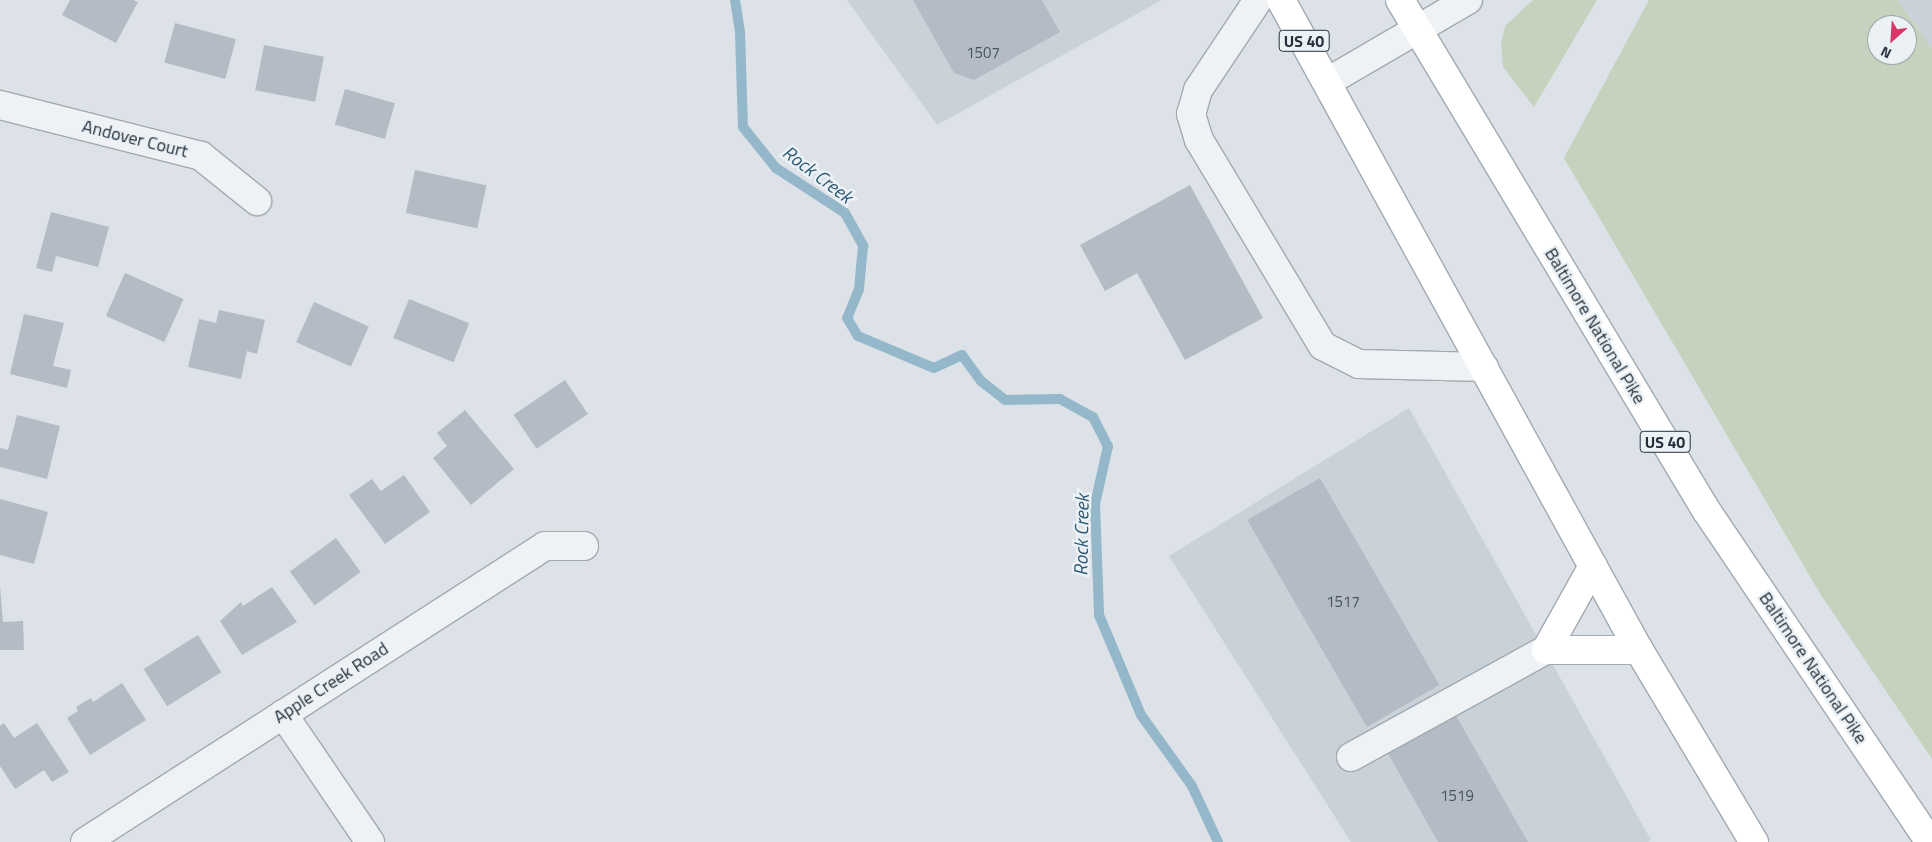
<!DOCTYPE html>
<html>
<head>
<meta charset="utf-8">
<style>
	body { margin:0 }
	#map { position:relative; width:1932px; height:842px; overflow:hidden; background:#dce2e7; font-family:"Titillium Web",sans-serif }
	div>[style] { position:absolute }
	.built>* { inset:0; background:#cad2d9 }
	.green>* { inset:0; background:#c5d2bd }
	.stream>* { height:10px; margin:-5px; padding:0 5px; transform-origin:5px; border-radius:5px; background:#94b7ca }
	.building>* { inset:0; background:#b3bcc4; transform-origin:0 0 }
	.roads { filter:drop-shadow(1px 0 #a1aab1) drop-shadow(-1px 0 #a1aab1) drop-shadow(0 1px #a1aab1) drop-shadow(0 -1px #a1aab1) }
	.minor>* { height:28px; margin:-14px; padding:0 14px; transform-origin:14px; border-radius:14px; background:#eff2f5 }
	.major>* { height:28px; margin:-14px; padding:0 14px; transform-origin:14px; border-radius:14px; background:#fff }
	span { translate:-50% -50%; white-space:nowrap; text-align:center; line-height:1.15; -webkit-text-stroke:5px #ebf1f5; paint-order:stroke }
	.number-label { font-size:15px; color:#485460 }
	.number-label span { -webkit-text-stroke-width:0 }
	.shield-label span { padding:1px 4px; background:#ebf1f5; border:1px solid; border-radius:4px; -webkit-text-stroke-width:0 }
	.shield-label { font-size:16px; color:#25323e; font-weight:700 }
	.street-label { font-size:18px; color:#25323e }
	.water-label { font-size:19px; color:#2d5974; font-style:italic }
	.north { position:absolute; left:1867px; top:15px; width:50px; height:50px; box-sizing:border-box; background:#ebf1f5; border:1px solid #9ca5ac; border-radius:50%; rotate:206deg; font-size:14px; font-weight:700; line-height:20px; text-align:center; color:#25323e }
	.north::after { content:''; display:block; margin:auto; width:18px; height:22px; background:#d53869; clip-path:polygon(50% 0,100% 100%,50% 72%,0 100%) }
</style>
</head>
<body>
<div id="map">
	<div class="built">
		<div style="clip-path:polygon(847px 0,1162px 0,937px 125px)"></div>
		<div style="clip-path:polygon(1898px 0,1932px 0,1932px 49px)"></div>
		<div style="clip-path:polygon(1409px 408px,1651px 840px,1648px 842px,1351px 842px,1169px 556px)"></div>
	</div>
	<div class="green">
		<div style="clip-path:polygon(1533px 0,1597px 0,1534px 107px,1503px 67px,1501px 44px,1505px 26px)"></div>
		<div style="clip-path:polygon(evenodd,1649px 0,1898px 0,1932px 49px,1932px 759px,1821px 595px,1564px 158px,1649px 0,1877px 25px,1907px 25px,1907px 55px,1877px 55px,1877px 25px)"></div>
	</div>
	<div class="stream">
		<div style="left:735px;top:0;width:33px;rotate:81deg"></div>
		<div style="left:740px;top:33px;width:94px;rotate:88.2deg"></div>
		<div style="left:743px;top:127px;width:53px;rotate:51.2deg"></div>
		<div style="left:776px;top:168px;width:82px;rotate:33.1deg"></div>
		<div style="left:845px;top:213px;width:38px;rotate:61deg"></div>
		<div style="left:863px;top:246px;width:43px;rotate:95.3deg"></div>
		<div style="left:859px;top:289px;width:31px;rotate:112deg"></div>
		<div style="left:847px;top:318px;width:21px;rotate:59deg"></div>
		<div style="left:858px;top:336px;width:82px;rotate:22.8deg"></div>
		<div style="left:934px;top:368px;width:31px;rotate:-25deg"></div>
		<div style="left:962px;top:355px;width:32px;rotate:54deg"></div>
		<div style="left:981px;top:381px;width:31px;rotate:38deg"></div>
		<div style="left:1005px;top:400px;width:55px;rotate:-1deg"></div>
		<div style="left:1060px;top:399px;width:38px;rotate:29deg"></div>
		<div style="left:1093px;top:417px;width:33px;rotate:63deg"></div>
		<div style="left:1108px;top:446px;width:59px;rotate:102.6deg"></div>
		<div style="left:1095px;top:504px;width:111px;rotate:87.9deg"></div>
		<div style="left:1099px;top:615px;width:108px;rotate:67.2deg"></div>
		<div style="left:1141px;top:715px;width:87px;rotate:54.3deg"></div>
		<div style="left:1192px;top:786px;width:62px;rotate:65.1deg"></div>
	</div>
	<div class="building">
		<div style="clip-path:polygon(70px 0,133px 0,138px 2px,116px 43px,62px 15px)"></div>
		<div style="clip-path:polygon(913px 0,1042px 0,1060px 32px,974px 80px,954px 73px)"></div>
		<div style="left:175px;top:23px;width:63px;height:41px;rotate:15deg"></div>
		<div style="left:264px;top:45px;width:61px;height:46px;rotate:11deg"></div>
		<div style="left:345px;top:89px;width:52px;height:37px;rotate:16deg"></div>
		<div style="left:415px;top:170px;width:73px;height:44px;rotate:12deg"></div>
		<div style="clip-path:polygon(1190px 185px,1263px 318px,1185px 360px,1137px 273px,1105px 291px,1080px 245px)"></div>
		<div style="clip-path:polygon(51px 212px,109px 227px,98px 267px,56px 256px,52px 272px,36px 268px)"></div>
		<div style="left:125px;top:273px;width:64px;height:47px;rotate:24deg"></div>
		<div style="left:409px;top:299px;width:65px;height:42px;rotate:22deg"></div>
		<div style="left:314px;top:302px;width:60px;height:44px;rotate:24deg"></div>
		<div style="clip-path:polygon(219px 310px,265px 320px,257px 354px,247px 351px,241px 379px,188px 367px,199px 319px,216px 323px)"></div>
		<div style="clip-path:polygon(24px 314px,64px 323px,53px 366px,71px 370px,67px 388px,10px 374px)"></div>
		<div style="left:565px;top:380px;width:41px;height:62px;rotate:56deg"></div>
		<div style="clip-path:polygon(465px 410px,514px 469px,471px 505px,433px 458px,447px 446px,437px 433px)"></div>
		<div style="clip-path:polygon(17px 415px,60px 426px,47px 479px,0 467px,0 448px,8px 450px)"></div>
		<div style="clip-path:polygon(404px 475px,430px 512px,385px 544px,349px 495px,372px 479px,381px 491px)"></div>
		<div style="left:1320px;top:478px;width:239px;height:84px;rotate:60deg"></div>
		<div style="clip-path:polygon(0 499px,48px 512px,34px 564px,0 555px)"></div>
		<div style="left:336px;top:538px;width:42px;height:57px;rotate:54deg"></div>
		<div style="clip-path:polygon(0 586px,3px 622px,23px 621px,24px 650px,0 650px)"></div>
		<div style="clip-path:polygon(272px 587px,297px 622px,242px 655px,220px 621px,241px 602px,243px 606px)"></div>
		<div style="left:198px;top:635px;width:44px;height:64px;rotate:58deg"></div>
		<div style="clip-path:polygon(122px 683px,146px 720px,90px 755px,67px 718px,78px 711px,76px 707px,91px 698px,93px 702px)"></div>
		<div style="clip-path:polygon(1454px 712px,1528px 842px,1438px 842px,1386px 750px)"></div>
		<div style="clip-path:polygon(4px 723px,14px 738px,37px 723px,69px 772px,52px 782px,44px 770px,15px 789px,0 766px,0 726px)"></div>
	</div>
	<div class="roads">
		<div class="minor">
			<div style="left:1258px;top:0;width:108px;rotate:123.7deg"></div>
			<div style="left:1198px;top:90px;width:25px;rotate:106deg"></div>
			<div style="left:1191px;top:114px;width:27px;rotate:73deg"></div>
			<div style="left:1199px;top:140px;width:240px;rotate:59deg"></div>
			<div style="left:1323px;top:346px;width:40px;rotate:26.6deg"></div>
			<div style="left:1359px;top:364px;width:125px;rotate:1.4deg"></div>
			<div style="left:1327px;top:82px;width:163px;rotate:-30.2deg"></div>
			<div style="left:0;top:105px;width:207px;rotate:14.2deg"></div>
			<div style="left:201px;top:156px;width:72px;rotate:38.8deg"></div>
			<div style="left:283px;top:714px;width:155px;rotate:55.8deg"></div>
			<div style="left:1351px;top:757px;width:222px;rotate:-28.8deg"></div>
			<div style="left:85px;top:842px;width:547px;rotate:-32.76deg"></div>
			<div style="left:545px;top:546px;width:39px"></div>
		</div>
		<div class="major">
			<div style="left:1281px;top:0;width:742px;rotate:61.16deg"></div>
			<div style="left:1639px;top:650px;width:224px;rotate:59.1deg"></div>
			<div style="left:1400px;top:0;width:595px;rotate:59.04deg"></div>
			<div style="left:1706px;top:510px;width:400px;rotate:56deg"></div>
			<div style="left:1593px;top:566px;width:96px;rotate:119.2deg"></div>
			<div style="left:1546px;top:650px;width:93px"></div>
		</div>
	</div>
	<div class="number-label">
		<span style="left:983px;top:53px">1507</span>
		<span style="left:1343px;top:602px">1517</span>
		<span style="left:1457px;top:796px">1519</span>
	</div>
	<div class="shield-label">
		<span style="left:1304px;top:41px">US 40</span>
		<span style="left:1665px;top:442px">US 40</span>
	</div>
	<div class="street-label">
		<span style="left:135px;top:139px;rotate:14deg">Andover Court</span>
		<span style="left:1595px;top:326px;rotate:59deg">Baltimore National Pike</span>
		<span style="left:1813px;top:668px;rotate:56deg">Baltimore National Pike</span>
		<span style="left:331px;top:683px;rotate:-33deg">Apple Creek Road</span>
	</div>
	<div class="water-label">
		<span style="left:818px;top:174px;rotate:37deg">Rock Creek</span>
		<span style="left:1081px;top:535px;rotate:-89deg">Rock Creek</span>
	</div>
	<div class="north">N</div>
</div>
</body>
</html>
